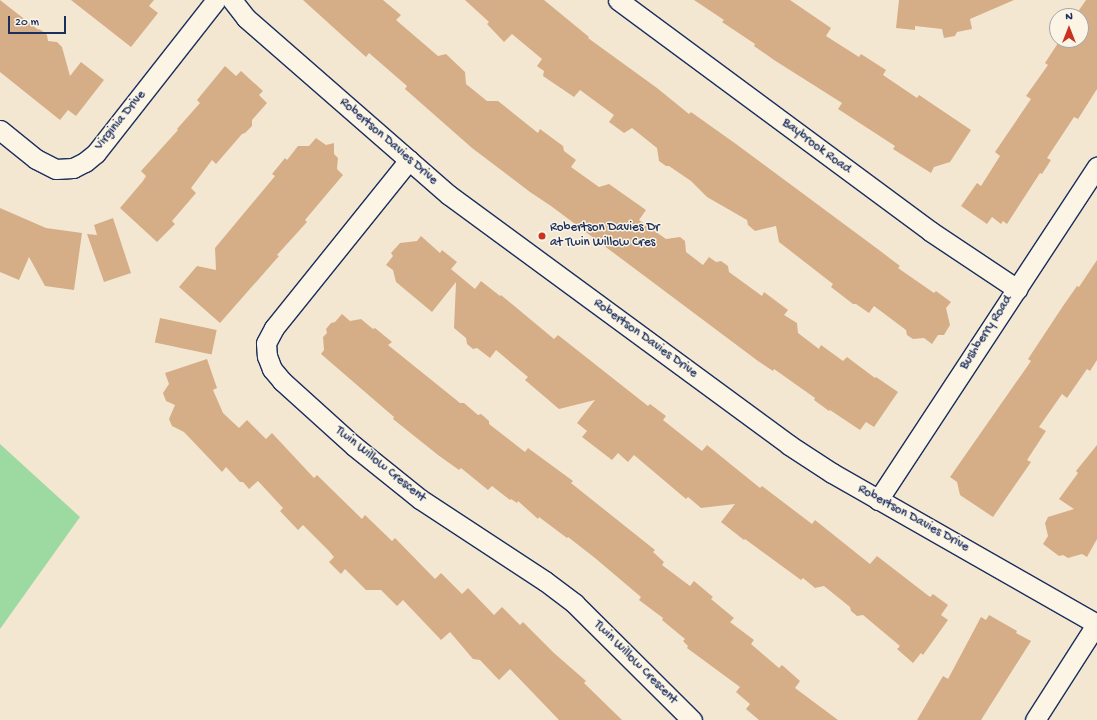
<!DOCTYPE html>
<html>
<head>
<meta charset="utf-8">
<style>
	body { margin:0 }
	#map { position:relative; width:1097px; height:720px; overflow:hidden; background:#f4e7d2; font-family:"Gochi Hand",sans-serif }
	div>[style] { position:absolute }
	.green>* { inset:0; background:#9cdaa2 }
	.building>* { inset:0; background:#d5ae87; transform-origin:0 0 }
	.roads { filter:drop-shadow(1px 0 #1b2f5e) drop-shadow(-1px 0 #1b2f5e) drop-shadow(0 1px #1b2f5e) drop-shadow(0 -1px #1b2f5e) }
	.minor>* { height:19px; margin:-9.5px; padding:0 9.5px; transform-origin:9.5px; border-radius:9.5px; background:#fcf5e5 }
	.dots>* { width:11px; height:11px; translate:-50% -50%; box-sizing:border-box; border:2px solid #fcf5e5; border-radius:50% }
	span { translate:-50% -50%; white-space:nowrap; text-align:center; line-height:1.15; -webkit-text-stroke:3px #fcf5e5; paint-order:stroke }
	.street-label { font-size:13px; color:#1b2f5e }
	.poi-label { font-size:13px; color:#1b2f5e }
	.left { translate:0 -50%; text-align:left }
	.north { position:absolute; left:1049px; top:8px; width:40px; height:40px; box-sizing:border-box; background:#fcf5e5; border:1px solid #a2a6af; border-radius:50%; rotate:0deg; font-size:11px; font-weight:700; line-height:16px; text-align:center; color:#1b2f5e }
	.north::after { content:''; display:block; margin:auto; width:14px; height:18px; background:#c8321e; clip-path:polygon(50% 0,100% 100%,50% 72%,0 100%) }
	.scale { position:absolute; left:8px; top:16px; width:58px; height:18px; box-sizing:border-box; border:2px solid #1b2f5e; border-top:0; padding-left:5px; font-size:12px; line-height:14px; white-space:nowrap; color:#1b2f5e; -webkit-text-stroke:3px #fcf5e5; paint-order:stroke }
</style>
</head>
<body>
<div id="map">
	<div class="green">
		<div style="clip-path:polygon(0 444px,80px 517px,0 629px)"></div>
	</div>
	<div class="building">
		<div style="clip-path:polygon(0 0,37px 29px,41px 30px,47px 35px,48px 41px,57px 42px,62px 47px,70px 76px,81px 62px,104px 80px,76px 116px,68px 110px,60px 120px,0 72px)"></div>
		<div style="clip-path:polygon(71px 0,154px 0,149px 6px,158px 13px,131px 47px)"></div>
		<div style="clip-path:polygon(303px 0,383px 0,401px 15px,396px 20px,438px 56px,446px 54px,465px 72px,466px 84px,487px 101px,498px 101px,538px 133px,540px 129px,563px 146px,564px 151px,576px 160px,571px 167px,599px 187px,609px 184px,646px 210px,639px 220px,666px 239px,680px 237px,685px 241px,686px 252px,703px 265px,709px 257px,716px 262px,721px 261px,728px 266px,729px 272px,762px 296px,764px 292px,788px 310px,784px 315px,797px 323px,798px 333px,819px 349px,821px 345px,843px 361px,847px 357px,875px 378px,876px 377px,898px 392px,874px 427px,866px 422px,860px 430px,830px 410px,829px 411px,814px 400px,815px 398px,774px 369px,773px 371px,758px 361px,551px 206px,530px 192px,472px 148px,405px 89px,407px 86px,369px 53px,366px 57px)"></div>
		<div style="clip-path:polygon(465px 0,544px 0,589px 37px,588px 38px,657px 88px,689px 114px,691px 112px,736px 144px,879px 250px,900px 266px,898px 268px,934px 293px,936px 291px,951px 302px,946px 308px,950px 325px,944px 335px,938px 335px,932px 344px,924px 338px,913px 339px,907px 335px,906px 330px,874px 306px,869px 313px,856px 304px,853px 304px,831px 287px,833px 284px,779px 242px,776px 226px,755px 231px,748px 225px,747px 220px,707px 197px,691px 181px,669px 166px,666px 166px,659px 161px,657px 148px,632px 128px,624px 133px,609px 122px,614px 115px,580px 90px,574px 97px,543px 76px,544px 71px,537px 66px,542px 59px,512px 34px,504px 42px,487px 24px,489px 22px)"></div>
		<div style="clip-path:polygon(694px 0,790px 0,831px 28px,826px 36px,859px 57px,861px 54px,886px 70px,883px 75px,917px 98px,919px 95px,971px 130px,950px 162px,934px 167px,931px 173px,893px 149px,895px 146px,838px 109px,842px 103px,774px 60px,754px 46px,755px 44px,722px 22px,724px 20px)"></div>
		<div style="clip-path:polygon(899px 0,1014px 0,970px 19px,972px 29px,957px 32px,955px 36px,944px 38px,942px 29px,915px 26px,915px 30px,896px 28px)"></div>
		<div style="clip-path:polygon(1086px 0,1097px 0,1097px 89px,1078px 119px,1074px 117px,1047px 158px,1051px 160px,1042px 174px,1040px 173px,1007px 224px,1003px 221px,1001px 224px,992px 217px,987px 224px,961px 206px,977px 183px,981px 186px,1000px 156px,995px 152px,1031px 99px,1026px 96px,1048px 65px,1045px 63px,1060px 40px,1081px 40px,1081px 16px,1075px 16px)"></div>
		<div style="clip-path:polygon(225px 66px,236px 76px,241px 71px,263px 91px,259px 95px,267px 103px,252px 120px,252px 126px,245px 133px,242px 134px,216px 164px,212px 160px,191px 188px,196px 193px,172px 221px,175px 224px,157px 242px,120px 208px,143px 181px,146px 176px,141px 171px,178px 130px,177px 129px,200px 103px,197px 100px)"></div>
		<div style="clip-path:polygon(316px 138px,326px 145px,334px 143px,334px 154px,338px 158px,337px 169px,343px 175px,305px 220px,307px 222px,277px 255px,279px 256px,220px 323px,179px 287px,197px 266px,216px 270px,215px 248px,275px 176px,272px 174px,285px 158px,287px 160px,298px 146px,309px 146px)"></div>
		<div style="clip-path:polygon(0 208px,46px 228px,82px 233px,74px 290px,45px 286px,29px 257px,19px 280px,0 272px)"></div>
		<div style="clip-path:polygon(113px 218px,131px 273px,104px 282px,87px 234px,97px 235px,94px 225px)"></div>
		<div style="clip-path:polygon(421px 236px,440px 253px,442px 250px,457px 262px,451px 269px,475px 289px,481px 281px,500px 296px,501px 295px,554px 339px,558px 335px,648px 406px,650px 404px,666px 416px,663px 420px,702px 451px,707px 445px,760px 488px,762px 486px,812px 524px,815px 520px,870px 564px,877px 556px,930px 597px,933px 594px,948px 605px,941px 615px,948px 620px,923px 655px,921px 653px,913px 663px,897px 649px,900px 646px,863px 615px,857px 616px,851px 611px,850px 607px,824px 586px,815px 588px,803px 578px,801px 580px,745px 539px,744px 540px,721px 522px,735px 504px,701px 508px,688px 497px,686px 499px,634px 455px,628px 462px,618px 453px,612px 460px,582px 437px,587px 431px,577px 423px,595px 400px,559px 409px,525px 380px,528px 377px,496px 350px,490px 358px,477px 348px,473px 349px,467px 344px,466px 338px,454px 328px,456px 282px,432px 312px,396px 282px,393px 270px,386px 265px,393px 256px,391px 253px,400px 243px,417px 241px)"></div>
		<div style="clip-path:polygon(1097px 260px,1097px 360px,1090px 371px,1087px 369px,1067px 398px,1062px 394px,1039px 427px,1046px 431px,1027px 460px,1031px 462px,993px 517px,960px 495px,957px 482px,950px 477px,1031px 361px,1028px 359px,1063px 306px,1077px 286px,1079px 287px)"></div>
		<div style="clip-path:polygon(342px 314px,350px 321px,361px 319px,373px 329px,375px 328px,392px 342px,388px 345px,460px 403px,464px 403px,478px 415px,481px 414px,489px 421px,489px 424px,525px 452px,528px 448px,573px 481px,571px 483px,655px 550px,653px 552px,664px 562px,662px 565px,690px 586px,694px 581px,713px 597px,711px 599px,734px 618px,730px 622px,754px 640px,751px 644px,779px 668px,782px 665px,800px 681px,795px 688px,838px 720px,759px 720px,746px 709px,750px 704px,736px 692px,740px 687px,687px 648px,688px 646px,683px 641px,685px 639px,662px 620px,663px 618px,639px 600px,641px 597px,595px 558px,568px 537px,567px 538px,539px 517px,538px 519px,518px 501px,517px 503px,511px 499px,510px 500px,492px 486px,488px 490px,461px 468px,459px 470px,438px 455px,393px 419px,394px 417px,321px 354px,324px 350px,323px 337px,327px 333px,326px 329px,331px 323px,335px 322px)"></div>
		<div style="left:160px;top:318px;width:58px;height:25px;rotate:12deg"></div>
		<div style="clip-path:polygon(207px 359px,217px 388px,213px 390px,223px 413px,239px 428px,247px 420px,266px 439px,272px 433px,314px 478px,317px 475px,362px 519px,365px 515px,392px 541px,395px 538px,435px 579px,441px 573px,462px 594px,468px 588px,494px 615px,502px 607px,520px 625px,523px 622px,554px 653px,586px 681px,584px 683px,622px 720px,559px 720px,510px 669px,499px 680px,480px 660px,473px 659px,450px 632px,441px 640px,403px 600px,397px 606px,381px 590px,366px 590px,345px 569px,341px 574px,329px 562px,334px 557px,329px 551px,303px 525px,298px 530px,280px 511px,283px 508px,258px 481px,249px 489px,243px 482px,240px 482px,226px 467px,222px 472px,184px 432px,172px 426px,169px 419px,175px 405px,166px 401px,163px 393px,169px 384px,165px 373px)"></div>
		<div style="clip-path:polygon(1097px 445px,1097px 539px,1087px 557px,1082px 554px,1068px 558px,1063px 555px,1059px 556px,1043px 544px,1048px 536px,1045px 523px,1048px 517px,1074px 509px,1059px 499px,1078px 473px,1076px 471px)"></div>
		<div style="clip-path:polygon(989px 615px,1017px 631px,1016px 633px,1031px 641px,981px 720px,917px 720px,943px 676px,948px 679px,981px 617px,986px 620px)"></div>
	</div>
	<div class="roads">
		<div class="minor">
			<div style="left:232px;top:0;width:23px;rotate:52deg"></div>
			<div style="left:246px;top:18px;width:269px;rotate:41.1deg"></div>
			<div style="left:449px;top:195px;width:422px;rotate:36.3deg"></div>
			<div style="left:789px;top:445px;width:51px;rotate:33.1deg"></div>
			<div style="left:832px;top:473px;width:305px;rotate:29.7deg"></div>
			<div style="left:618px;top:0;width:388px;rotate:36.5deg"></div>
			<div style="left:930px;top:231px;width:105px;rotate:33.7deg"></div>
			<div style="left:0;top:130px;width:46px;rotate:38.9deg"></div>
			<div style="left:36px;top:159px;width:22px;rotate:27deg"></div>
			<div style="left:56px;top:169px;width:17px;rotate:-3deg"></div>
			<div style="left:73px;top:168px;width:13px;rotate:-27deg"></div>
			<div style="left:85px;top:162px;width:14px;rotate:-39deg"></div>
			<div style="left:96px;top:153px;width:194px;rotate:-51.9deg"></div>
			<div style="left:409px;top:160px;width:216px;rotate:128.8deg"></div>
			<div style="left:274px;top:328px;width:17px;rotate:118deg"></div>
			<div style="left:266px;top:343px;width:13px;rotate:86deg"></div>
			<div style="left:267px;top:356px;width:14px;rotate:69deg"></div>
			<div style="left:272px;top:369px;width:16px;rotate:50deg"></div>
			<div style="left:282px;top:381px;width:97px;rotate:42.1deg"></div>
			<div style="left:354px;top:446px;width:85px;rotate:38.8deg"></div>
			<div style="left:420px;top:499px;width:149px;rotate:33.3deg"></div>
			<div style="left:545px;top:581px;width:38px;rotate:37deg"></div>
			<div style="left:575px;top:604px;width:165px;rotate:44.8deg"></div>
			<div style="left:878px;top:500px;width:399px;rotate:-56.7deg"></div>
			<div style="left:1035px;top:720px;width:115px;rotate:-57.4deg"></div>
		</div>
	</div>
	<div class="dots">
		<div style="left:542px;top:236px;background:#c8321e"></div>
	</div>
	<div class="street-label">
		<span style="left:121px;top:121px;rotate:-51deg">Virginia Drive</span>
		<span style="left:388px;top:142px;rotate:41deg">Robertson Davies Drive</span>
		<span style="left:816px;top:147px;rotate:37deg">Baybrook Road</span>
		<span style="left:987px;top:333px;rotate:-57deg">Bushberry Road</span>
		<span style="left:645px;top:339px;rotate:36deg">Robertson Davies Drive</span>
		<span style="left:380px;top:465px;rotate:39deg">Twin Willow Crescent</span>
		<span style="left:913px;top:519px;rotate:29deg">Robertson Davies Drive</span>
		<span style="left:635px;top:663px;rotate:45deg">Twin Willow Crescent</span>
	</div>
	<div class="poi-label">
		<span class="left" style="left:550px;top:236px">Robertson Davies Dr<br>at Twin Willow Cres</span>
	</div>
	<div class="north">N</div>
	<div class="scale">20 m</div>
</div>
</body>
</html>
